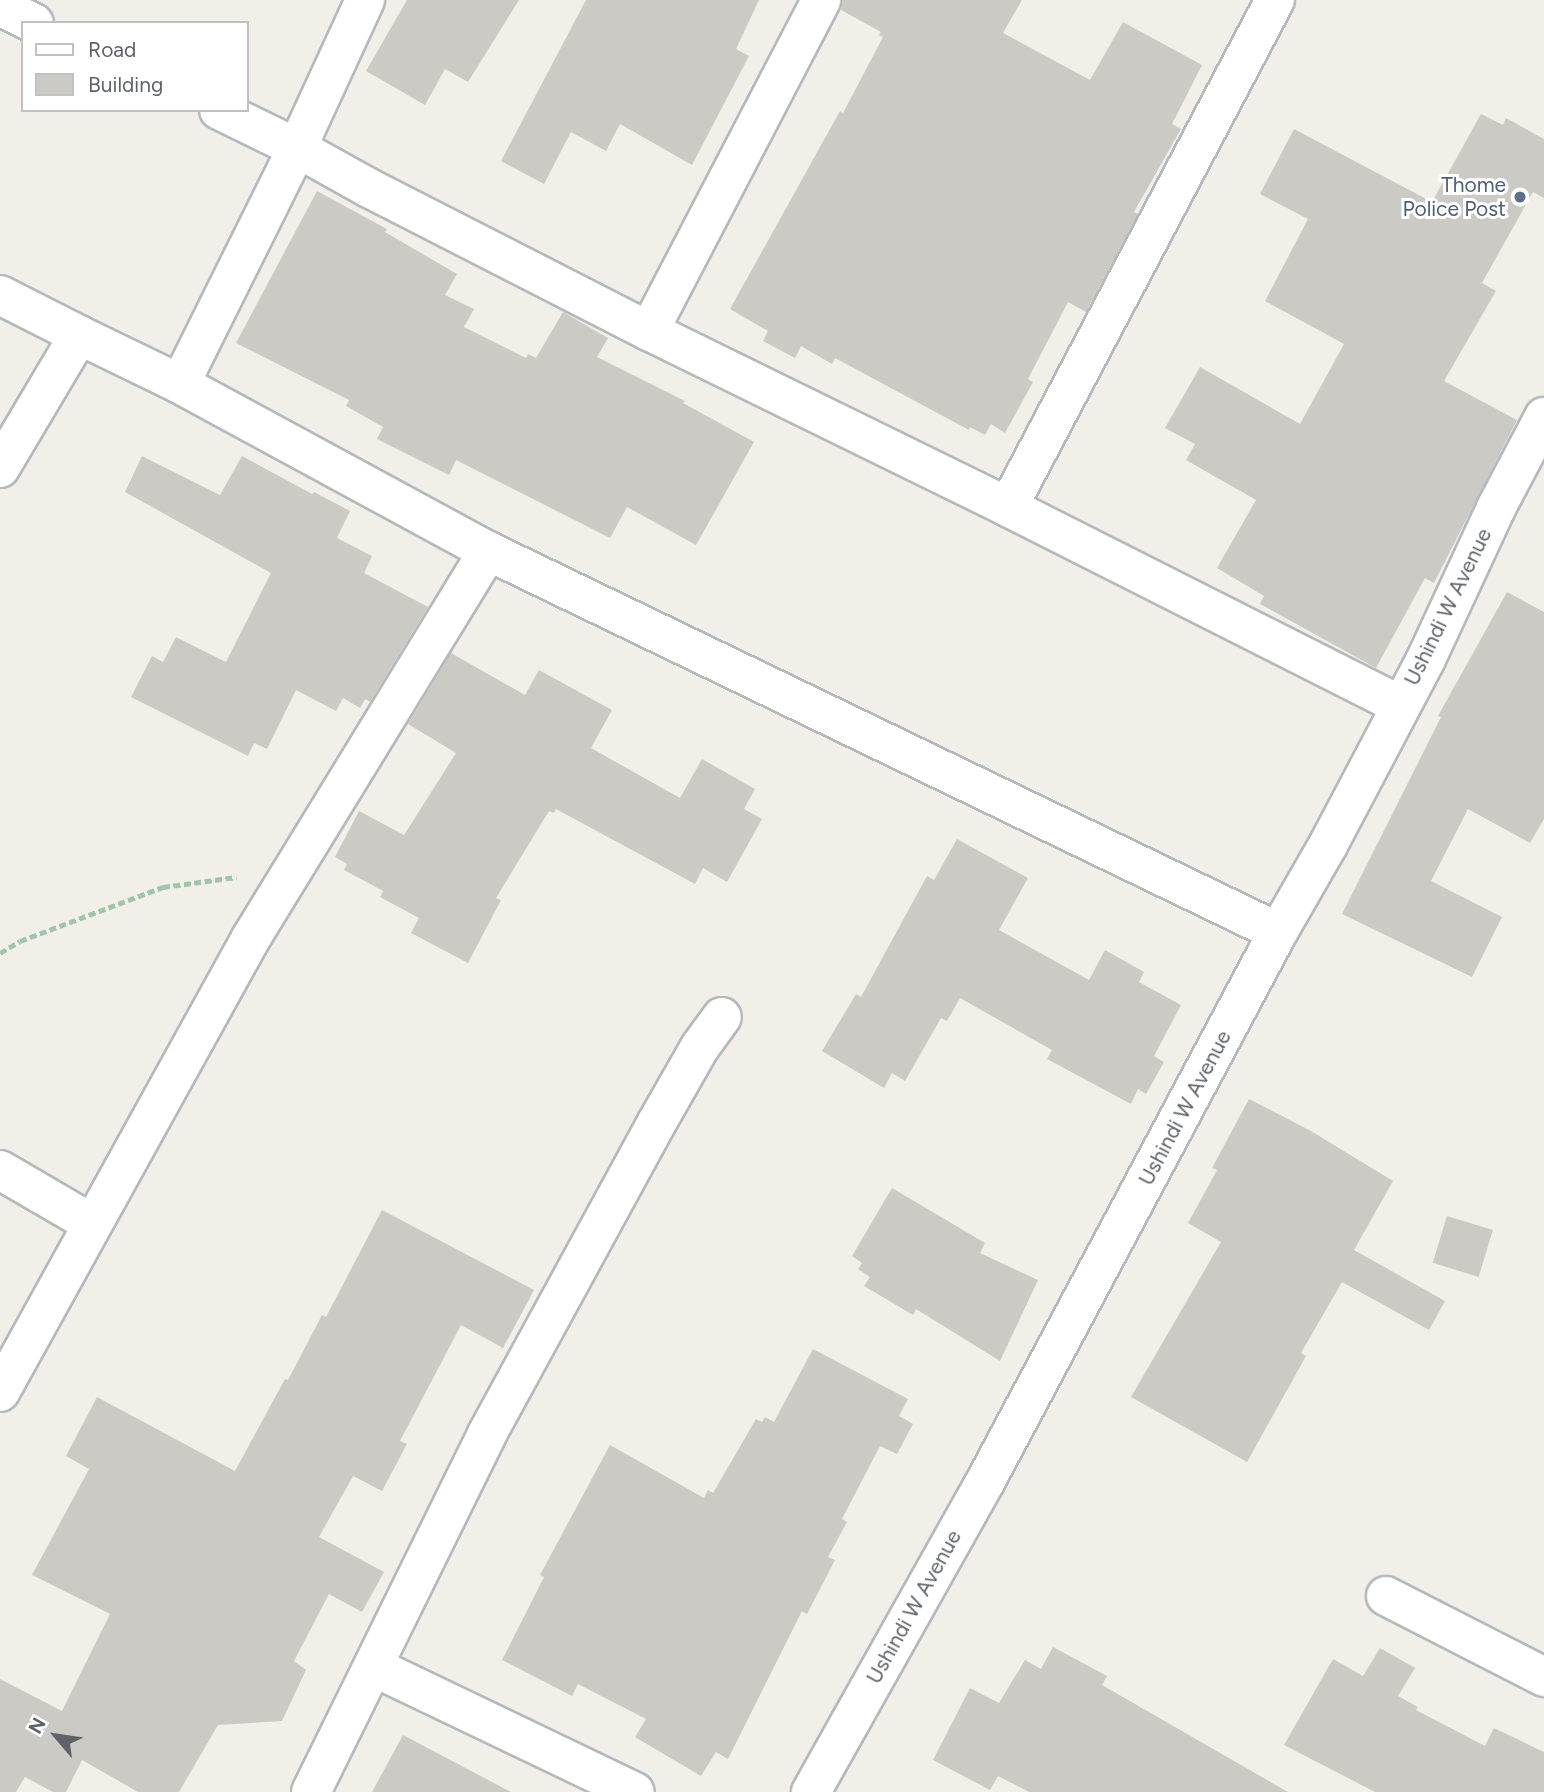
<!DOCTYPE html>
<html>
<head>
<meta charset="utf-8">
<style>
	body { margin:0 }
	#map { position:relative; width:1544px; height:1792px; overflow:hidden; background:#f1efe8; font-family:Figtree,sans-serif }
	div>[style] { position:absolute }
	.building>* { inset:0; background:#cccac5; transform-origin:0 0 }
	.path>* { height:4.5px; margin-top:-2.25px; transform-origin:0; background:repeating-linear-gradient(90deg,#9cc7a9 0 7px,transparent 0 10.5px) }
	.roads { filter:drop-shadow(2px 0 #b5b8bc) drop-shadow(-2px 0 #b5b8bc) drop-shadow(0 2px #b5b8bc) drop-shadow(0 -2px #b5b8bc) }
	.minor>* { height:38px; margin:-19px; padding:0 19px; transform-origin:19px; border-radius:19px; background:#fff }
	.dots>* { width:19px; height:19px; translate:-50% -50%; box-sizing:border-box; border:4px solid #fff; border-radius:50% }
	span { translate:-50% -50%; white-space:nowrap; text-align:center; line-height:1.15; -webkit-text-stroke:6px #fff; paint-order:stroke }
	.service-label { font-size:21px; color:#4e5e75 }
	.right { translate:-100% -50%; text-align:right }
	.street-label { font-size:21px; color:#5f6368 }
	.legend { position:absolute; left:21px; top:21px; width:228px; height:91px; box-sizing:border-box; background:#fff; border:2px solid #bfc1c3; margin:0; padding:9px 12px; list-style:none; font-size:21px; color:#5f6368 }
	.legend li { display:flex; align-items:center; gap:14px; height:35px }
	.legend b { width:35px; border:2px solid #bfc1c3 }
	.north { position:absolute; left:21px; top:1701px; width:70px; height:70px; -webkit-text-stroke:5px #fff; paint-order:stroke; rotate:299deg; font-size:19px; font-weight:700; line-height:28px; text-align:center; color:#5f6368 }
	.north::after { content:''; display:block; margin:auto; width:24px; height:32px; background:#5f6368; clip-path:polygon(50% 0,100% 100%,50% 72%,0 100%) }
</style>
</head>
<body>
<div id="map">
	<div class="building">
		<div style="clip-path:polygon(407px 0,519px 0,468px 82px,445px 69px,425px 105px,366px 71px)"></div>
		<div style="clip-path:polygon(586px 0,759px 0,736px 49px,749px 56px,692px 165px,620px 124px,606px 151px,571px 132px,544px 184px,501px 161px)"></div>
		<div style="clip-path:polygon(843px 0,1022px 0,1003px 33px,1090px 80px,1123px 22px,1202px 65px,1172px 124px,1181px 129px,1134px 212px,1138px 214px,1086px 312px,1068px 302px,1028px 379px,1033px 382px,1005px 433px,991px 424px,985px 435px,970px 427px,969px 430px,835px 358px,832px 364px,801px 346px,795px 358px,763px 341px,768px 331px,730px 309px,840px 111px,843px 113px,883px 37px,879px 35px,881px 32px,841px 10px)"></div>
		<div style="clip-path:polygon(1481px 114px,1503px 125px,1506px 118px,1544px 139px,1544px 198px,1533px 192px,1482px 283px,1496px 291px,1444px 381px,1517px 420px,1434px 583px,1425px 578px,1376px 668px,1260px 604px,1264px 596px,1217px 568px,1256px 500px,1186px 460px,1195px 444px,1165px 428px,1200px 367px,1300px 424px,1344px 344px,1265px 301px,1308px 219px,1260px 194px,1294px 129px,1432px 202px)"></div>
		<div style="clip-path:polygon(317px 191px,387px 229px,385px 232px,457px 274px,445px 295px,474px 309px,464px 327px,526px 358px,528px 354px,536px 358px,563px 312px,608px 338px,597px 357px,685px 401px,683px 403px,754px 442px,696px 545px,627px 507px,610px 538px,456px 460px,449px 475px,377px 439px,383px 427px,346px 406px,349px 400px,236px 343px)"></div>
		<div style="clip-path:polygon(142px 456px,220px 495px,242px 456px,312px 494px,314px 492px,350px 511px,337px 538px,372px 556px,364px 573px,428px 607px,370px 702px,365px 699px,360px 708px,343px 698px,336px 711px,296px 690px,267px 749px,254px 743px,248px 756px,131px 697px,152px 656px,163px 662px,176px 637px,226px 662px,271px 573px,125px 492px)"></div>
		<div style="clip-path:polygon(1507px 592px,1544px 612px,1544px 819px,1530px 843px,1468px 809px,1431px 881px,1502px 917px,1472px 977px,1342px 914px,1441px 717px,1438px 716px)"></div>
		<div style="clip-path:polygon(451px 653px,525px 695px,539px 670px,612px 710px,591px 748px,680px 798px,702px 759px,755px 789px,744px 809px,762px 819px,727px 882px,703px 868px,695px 884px,556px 809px,554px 813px,549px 811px,496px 898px,501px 900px,468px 963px,411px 933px,419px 918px,380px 897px,383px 891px,344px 870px,347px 864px,335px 857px,359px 811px,404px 835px,456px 753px,408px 724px)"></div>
		<div style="clip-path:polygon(957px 839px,1028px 878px,999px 930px,1089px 980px,1105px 950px,1144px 972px,1139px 982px,1181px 1005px,1154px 1056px,1164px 1062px,1146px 1094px,1138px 1089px,1131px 1104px,1047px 1059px,1052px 1050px,960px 998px,947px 1021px,941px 1018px,905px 1081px,892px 1073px,884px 1088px,822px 1051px,856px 994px,861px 997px,927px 876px,934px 880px)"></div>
		<div style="clip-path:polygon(1249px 1099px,1311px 1131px,1393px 1181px,1354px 1250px,1445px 1301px,1429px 1330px,1342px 1282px,1301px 1353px,1306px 1356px,1247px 1462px,1131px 1397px,1221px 1242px,1188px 1223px,1217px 1170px,1212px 1168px)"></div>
		<div style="clip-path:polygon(892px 1188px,985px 1243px,980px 1253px,1038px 1280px,1000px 1361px,916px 1309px,913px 1315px,864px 1286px,870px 1277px,858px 1269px,862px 1263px,852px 1256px)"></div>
		<div style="clip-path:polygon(382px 1210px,534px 1290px,503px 1348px,461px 1325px,400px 1441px,407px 1444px,382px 1491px,353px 1476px,319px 1537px,384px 1572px,362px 1612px,329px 1594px,294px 1661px,306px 1670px,282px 1721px,218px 1725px,179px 1792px,138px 1792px,82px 1760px,66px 1792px,53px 1792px,25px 1777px,16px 1792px,0 1792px,0 1679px,62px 1711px,110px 1614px,32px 1575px,89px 1469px,66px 1456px,97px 1397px,235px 1471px,285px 1379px,288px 1380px,322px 1315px,326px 1317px)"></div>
		<div style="left:1447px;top:1216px;width:48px;height:49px;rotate:17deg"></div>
		<div style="clip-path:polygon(813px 1349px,908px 1399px,899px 1416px,913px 1424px,897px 1454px,880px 1446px,842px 1519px,847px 1522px,828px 1557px,835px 1560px,807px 1614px,802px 1611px,728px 1759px,716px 1752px,701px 1776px,635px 1737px,646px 1719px,578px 1684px,572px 1696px,502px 1660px,544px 1577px,540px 1575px,610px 1445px,704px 1498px,708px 1490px,713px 1493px,756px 1419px,762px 1422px,765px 1417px,774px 1422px)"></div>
		<div style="clip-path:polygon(1053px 1647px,1107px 1676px,1102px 1685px,1288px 1792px,1029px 1792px,998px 1776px,990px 1790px,933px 1760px,970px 1688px,999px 1703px,1025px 1660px,1041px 1669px)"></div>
		<div style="clip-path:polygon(1380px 1648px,1415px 1668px,1398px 1696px,1418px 1707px,1416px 1710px,1485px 1746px,1494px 1728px,1544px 1752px,1544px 1792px,1375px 1792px,1284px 1745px,1333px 1659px,1363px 1676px)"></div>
		<div style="clip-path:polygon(403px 1735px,511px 1792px,372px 1792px)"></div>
	</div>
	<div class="path">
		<div style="left:0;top:953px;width:23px;rotate:-31deg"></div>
		<div style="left:20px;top:941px;width:153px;rotate:-20.7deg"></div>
		<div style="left:163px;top:887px;width:74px;rotate:-7.8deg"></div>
	</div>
	<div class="roads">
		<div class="minor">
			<div style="left:0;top:6px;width:38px;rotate:27deg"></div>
			<div style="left:219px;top:110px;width:87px;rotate:26deg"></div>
			<div style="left:297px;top:148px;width:82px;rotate:29.1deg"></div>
			<div style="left:369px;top:188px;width:314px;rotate:27.1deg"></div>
			<div style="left:649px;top:331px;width:400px;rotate:26.1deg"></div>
			<div style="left:1008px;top:507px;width:439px;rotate:26.8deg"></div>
			<div style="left:0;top:295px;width:89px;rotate:26.9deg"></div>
			<div style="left:649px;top:331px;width:373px;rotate:-62.5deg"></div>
			<div style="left:180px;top:384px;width:263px;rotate:-63.6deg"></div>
			<div style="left:297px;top:148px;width:163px;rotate:-65.3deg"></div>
			<div style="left:0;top:468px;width:155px;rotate:-59.3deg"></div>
			<div style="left:79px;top:335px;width:112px;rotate:25.9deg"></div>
			<div style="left:180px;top:384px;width:350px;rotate:28.5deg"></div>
			<div style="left:488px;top:551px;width:877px;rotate:25.75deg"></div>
			<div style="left:1008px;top:507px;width:573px;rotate:-62.23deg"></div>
			<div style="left:0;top:1170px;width:105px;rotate:30.2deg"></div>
			<div style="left:0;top:1392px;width:519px;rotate:-61.06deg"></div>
			<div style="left:251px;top:938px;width:454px;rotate:-58.5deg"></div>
			<div style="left:1386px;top:1596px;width:178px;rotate:27.1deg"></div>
			<div style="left:374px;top:1667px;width:289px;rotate:25.6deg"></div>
			<div style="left:311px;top:1792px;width:399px;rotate:-63.8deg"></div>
			<div style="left:487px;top:1434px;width:353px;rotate:-61.4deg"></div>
			<div style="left:656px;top:1124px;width:89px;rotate:-60.3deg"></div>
			<div style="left:700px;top:1047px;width:37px;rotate:-54deg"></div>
			<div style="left:811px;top:1792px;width:353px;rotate:-60.7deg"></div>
			<div style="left:984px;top:1484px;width:625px;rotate:-61.96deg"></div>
			<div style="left:1278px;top:932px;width:100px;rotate:-60.1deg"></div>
			<div style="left:1328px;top:845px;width:210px;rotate:-62.2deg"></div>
			<div style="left:1426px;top:659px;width:166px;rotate:-65.1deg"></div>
			<div style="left:1496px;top:508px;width:103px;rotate:-62.2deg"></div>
		</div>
	</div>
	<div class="dots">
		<div style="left:1520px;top:197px;background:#5c6f8a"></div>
	</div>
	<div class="service-label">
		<span class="right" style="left:1506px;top:197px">Thome<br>Police Post</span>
	</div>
	<div class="street-label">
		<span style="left:1448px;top:607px;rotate:-64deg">Ushindi W Avenue</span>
		<span style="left:1185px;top:1108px;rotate:-62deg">Ushindi W Avenue</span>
		<span style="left:914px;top:1607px;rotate:-61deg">Ushindi W Avenue</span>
	</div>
	<ul class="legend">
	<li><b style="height:9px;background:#fff"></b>Road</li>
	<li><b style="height:19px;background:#cccac5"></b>Building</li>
	</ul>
	<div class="north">N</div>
</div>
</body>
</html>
